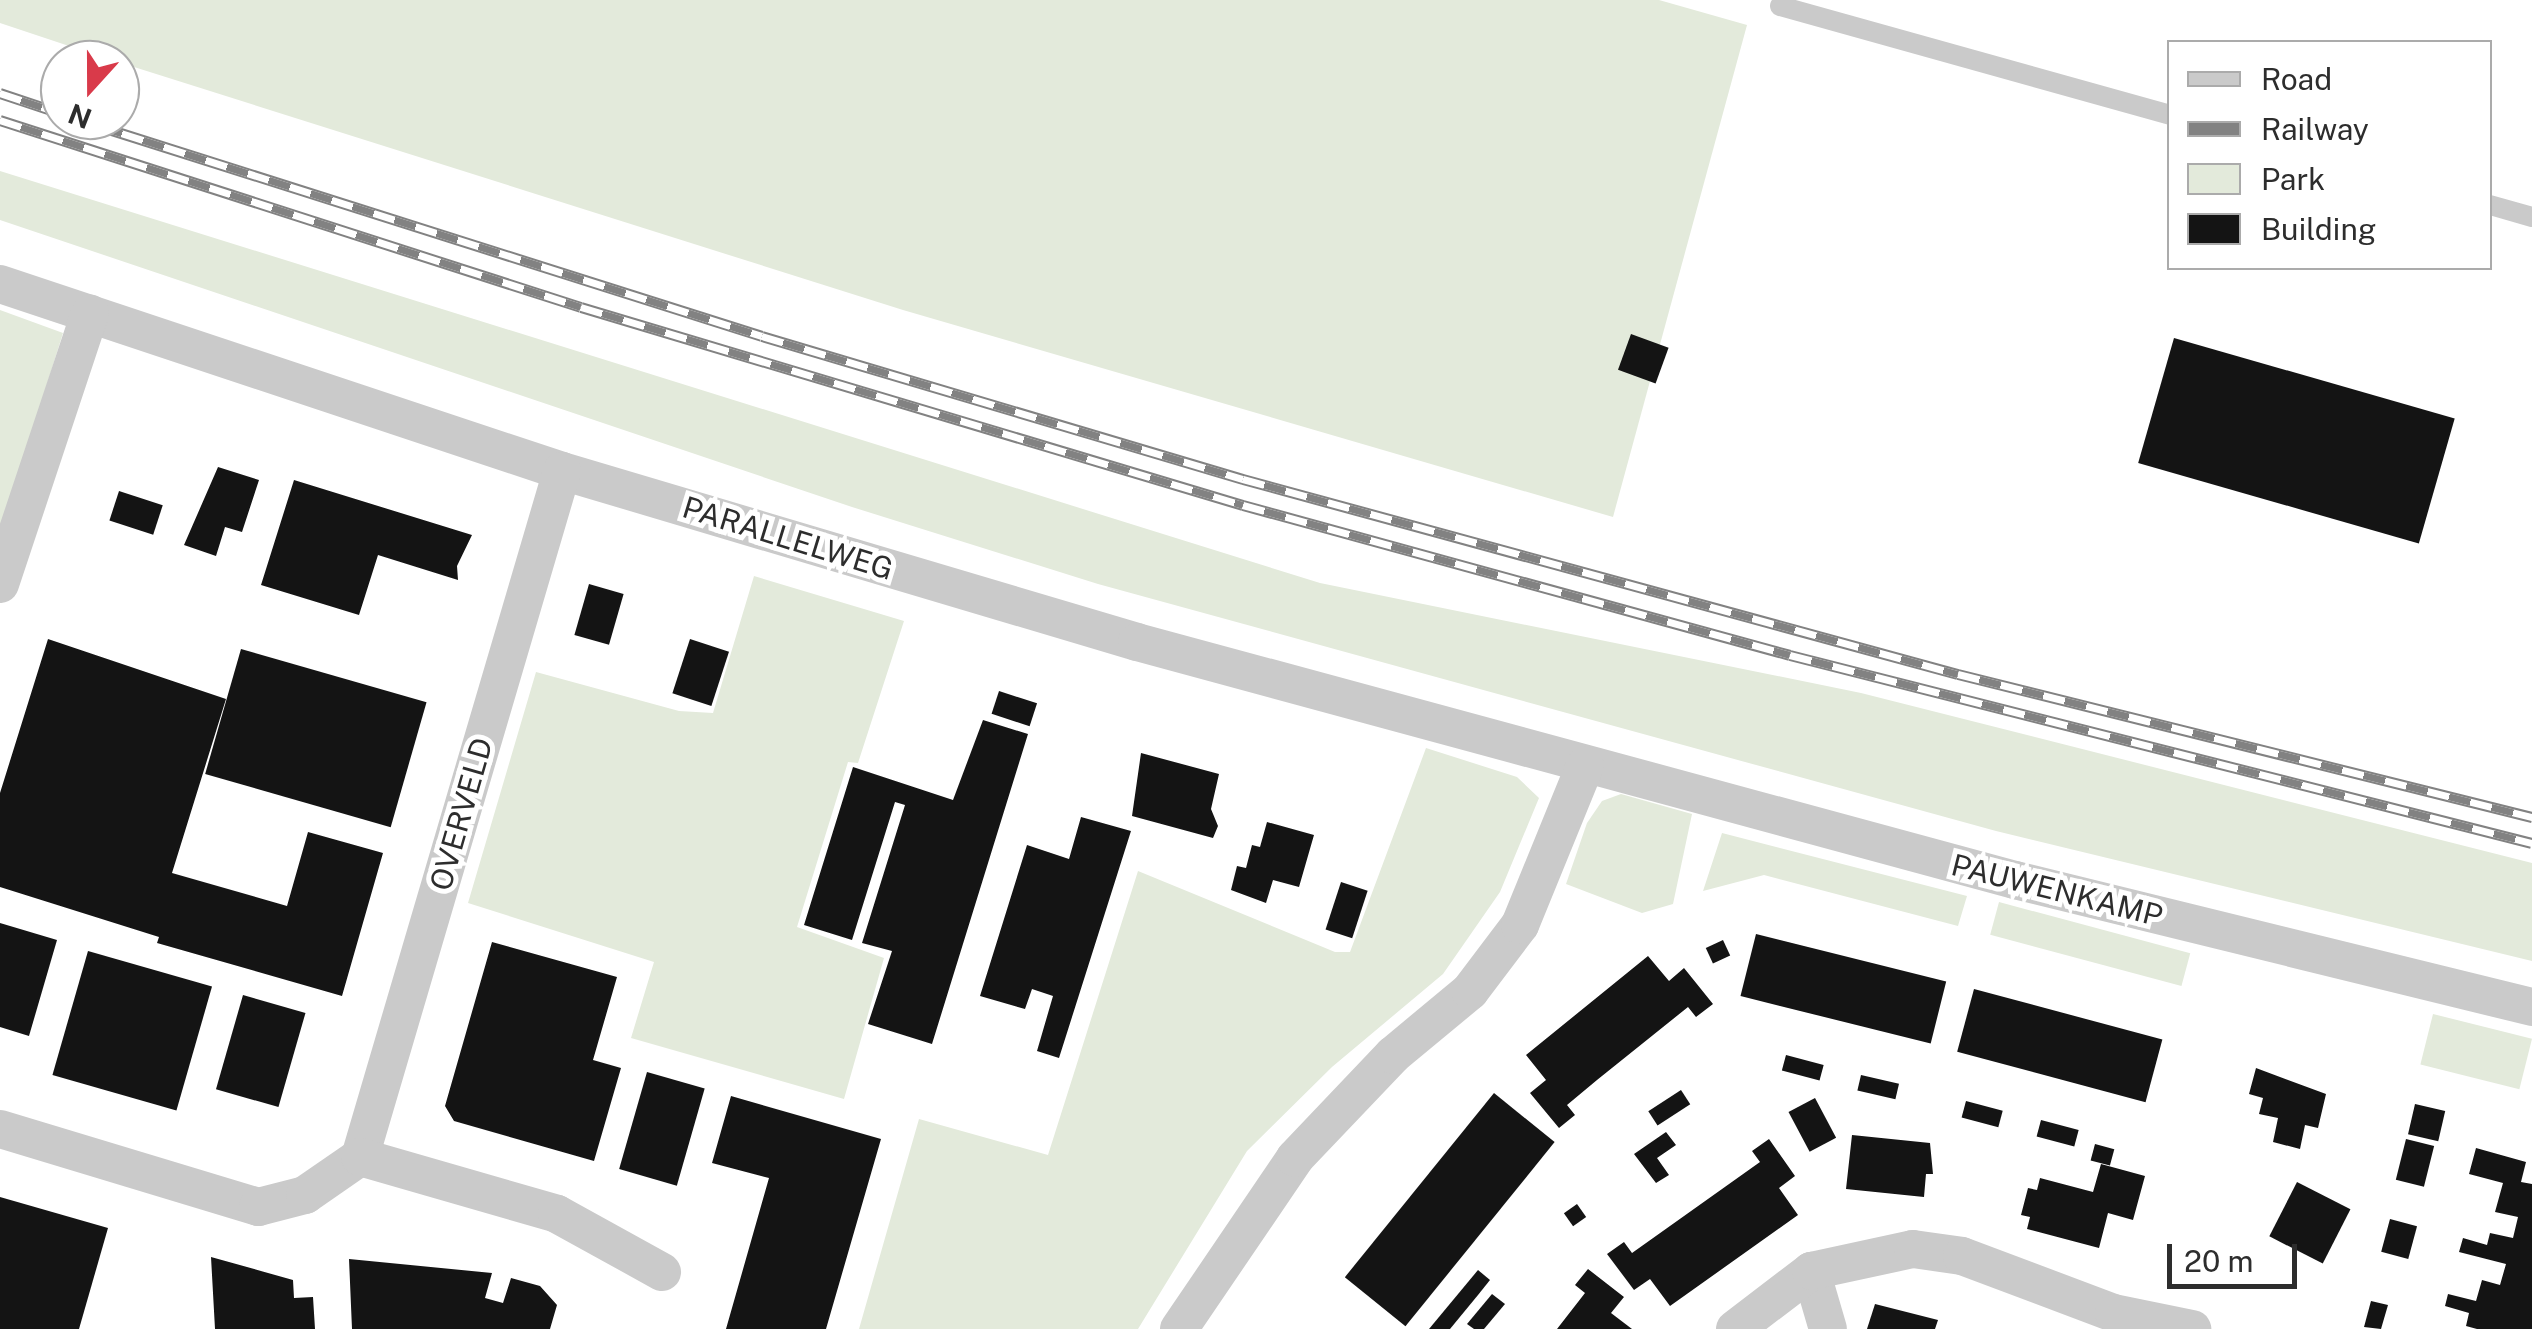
<!DOCTYPE html>
<html>
<head>
<meta charset="utf-8">
<style>
	body { margin:0 }
	#map { position:relative; width:2532px; height:1329px; overflow:hidden; background:#fff; font-family:"Public Sans",sans-serif }
	div>[style] { position:absolute }
	.green>* { inset:0; background:#e3eadb; transform-origin:0 0 }
	.building>* { inset:0; background:#141414; transform-origin:0 0 }
	.lane>* { height:20px; margin:-10px; padding:0 10px; transform-origin:10px; border-radius:10px; background:#cacaca }
	.street>* { height:38px; margin:-19px; padding:0 19px; transform-origin:19px; border-radius:19px; background:#cacaca }
	.rail>* { height:11px; margin-top:-5.5px; transform-origin:0; background:repeating-linear-gradient(90deg,#fff 0 22px,#828282 0 44px); box-sizing:border-box; border-block:2px solid #828282 }
	span { translate:-50% -50%; white-space:nowrap; text-align:center; line-height:1.15; -webkit-text-stroke:10px #fff; paint-order:stroke }
	.street-label { font-size:30px; color:#2d2d2d }
	.legend { position:absolute; left:2167px; top:40px; width:325px; height:230px; box-sizing:border-box; background:#fff; border:2px solid #ababab; margin:0; padding:12px 18px; list-style:none; font-size:30px; color:#2d2d2d }
	.legend li { display:flex; align-items:center; gap:20px; height:50px }
	.legend b { width:50px; border:2px solid #ababab }
	.north { position:absolute; left:40px; top:40px; width:100px; height:100px; box-sizing:border-box; background:#fff; border:2px solid #ababab; border-radius:50%; rotate:201deg; font-size:28px; font-weight:700; line-height:40px; text-align:center; color:#2d2d2d }
	.north::after { content:''; display:block; margin:auto; width:35px; height:45px; background:#d93a4a; clip-path:polygon(50% 0,100% 100%,50% 72%,0 100%) }
	.scale { position:absolute; left:2167px; top:1244px; width:130px; height:45px; box-sizing:border-box; border:5px solid #2d2d2d; border-top:0; padding-left:12px; font-size:30px; line-height:35px; white-space:nowrap; color:#2d2d2d; -webkit-text-stroke:8px #fff; paint-order:stroke }
</style>
</head>
<body>
<div id="map">
	<div class="green">
		<div style="clip-path:polygon(0 0,1659px 0,1747px 25px,1613px 517px,903px 310px,96px 55px,0 23px)"></div>
		<div style="clip-path:polygon(0 171px,1320px 583px,1861px 693px,2532px 863px,2532px 961px,1996px 831px,1098px 584px,852px 507px,0 220px)"></div>
		<div style="clip-path:polygon(0 310px,63px 333px,0 535px)"></div>
		<div style="clip-path:polygon(754px 576px,904px 621px,858px 763px,848px 762px,797px 927px,884px 958px,844px 1099px,631px 1038px,654px 962px,468px 903px,536px 672px,679px 711px,713px 713px)"></div>
		<div style="clip-path:polygon(1426px 748px,1517px 777px,1539px 798px,1500px 892px,1443px 974px,1332px 1067px,1247px 1151px,1138px 1329px,859px 1329px,919px 1119px,1048px 1155px,1138px 871px,1335px 952px,1350px 952px)"></div>
		<div style="clip-path:polygon(1621px 794px,1692px 814px,1673px 904px,1642px 913px,1566px 884px,1587px 823px,1602px 801px)"></div>
		<div style="clip-path:polygon(1722px 833px,1967px 896px,1958px 926px,1764px 875px,1703px 891px)"></div>
		<div style="left:1999px;top:902px;width:198px;height:34px;rotate:15deg"></div>
		<div style="left:2433px;top:1014px;width:102px;height:52px;rotate:14deg"></div>
	</div>
	<div class="building">
		<div style="left:1631px;top:334px;width:40px;height:38px;rotate:20deg"></div>
		<div style="left:2174px;top:338px;width:292px;height:130px;rotate:16deg"></div>
		<div style="clip-path:polygon(218px 467px,259px 480px,242px 532px,225px 527px,216px 556px,184px 545px)"></div>
		<div style="clip-path:polygon(294px 480px,472px 535px,457px 566px,458px 580px,378px 555px,359px 615px,261px 585px)"></div>
		<div style="left:119px;top:491px;width:46px;height:31px;rotate:18deg"></div>
		<div style="left:589px;top:584px;width:36px;height:53px;rotate:16deg"></div>
		<div style="clip-path:polygon(48px 639px,226px 699px,172px 873px,287px 906px,308px 832px,383px 853px,342px 996px,157px 943px,159px 937px,0 887px,0 793px)"></div>
		<div style="left:690px;top:639px;width:41px;height:57px;rotate:18deg"></div>
		<div style="left:241px;top:649px;width:193px;height:130px;rotate:16deg"></div>
		<div style="left:999px;top:691px;width:40px;height:24px;rotate:18deg"></div>
		<div style="clip-path:polygon(983px 720px,1028px 734px,932px 1044px,868px 1024px,892px 951px,862px 943px,905px 805px,895px 802px,852px 940px,804px 925px,853px 767px,953px 800px)"></div>
		<div style="clip-path:polygon(1141px 753px,1219px 774px,1211px 809px,1218px 826px,1213px 838px,1132px 816px)"></div>
		<div style="clip-path:polygon(1081px 817px,1131px 831px,1059px 1058px,1037px 1051px,1053px 996px,1032px 989px,1025px 1009px,980px 996px,1027px 845px,1069px 859px)"></div>
		<div style="clip-path:polygon(1267px 822px,1314px 835px,1299px 887px,1273px 880px,1266px 903px,1231px 890px,1237px 866px,1246px 868px,1252px 845px,1260px 847px)"></div>
		<div style="left:1341px;top:882px;width:28px;height:50px;rotate:18deg"></div>
		<div style="clip-path:polygon(0 923px,57px 940px,29px 1036px,0 1027px)"></div>
		<div style="left:1756px;top:934px;width:196px;height:64px;rotate:14deg"></div>
		<div style="left:1723px;top:940px;width:17px;height:19px;rotate:65deg"></div>
		<div style="clip-path:polygon(492px 942px,617px 977px,593px 1060px,621px 1068px,594px 1161px,454px 1121px,445px 1106px)"></div>
		<div style="left:88px;top:951px;width:129px;height:129px;rotate:16deg"></div>
		<div style="clip-path:polygon(1648px 956px,1669px 981px,1684px 968px,1713px 1004px,1696px 1017px,1688px 1007px,1597px 1080px,1567px 1105px,1575px 1115px,1559px 1128px,1530px 1093px,1546px 1080px,1526px 1055px)"></div>
		<div style="left:1974px;top:989px;width:195px;height:65px;rotate:15deg"></div>
		<div style="left:243px;top:995px;width:65px;height:98px;rotate:16deg"></div>
		<div style="left:1786px;top:1055px;width:39px;height:16px;rotate:15deg"></div>
		<div style="clip-path:polygon(2256px 1068px,2326px 1094px,2318px 1128px,2305px 1125px,2300px 1149px,2273px 1142px,2278px 1118px,2259px 1114px,2263px 1098px,2249px 1094px)"></div>
		<div style="left:647px;top:1072px;width:60px;height:101px;rotate:16deg"></div>
		<div style="left:1861px;top:1075px;width:39px;height:16px;rotate:13deg"></div>
		<div style="left:1681px;top:1090px;width:17px;height:39px;rotate:57deg"></div>
		<div style="left:1494px;top:1093px;width:78px;height:237px;rotate:39deg"></div>
		<div style="clip-path:polygon(731px 1096px,881px 1139px,826px 1329px,726px 1329px,769px 1178px,712px 1163px)"></div>
		<div style="left:1815px;top:1098px;width:45px;height:30px;rotate:62deg"></div>
		<div style="left:1966px;top:1101px;width:38px;height:17px;rotate:15deg"></div>
		<div style="left:2415px;top:1104px;width:31px;height:31px;rotate:13deg"></div>
		<div style="left:2041px;top:1120px;width:39px;height:17px;rotate:15deg"></div>
		<div style="clip-path:polygon(1666px 1132px,1676px 1145px,1657px 1158px,1669px 1175px,1656px 1183px,1634px 1154px)"></div>
		<div style="clip-path:polygon(1852px 1135px,1930px 1143px,1933px 1174px,1926px 1174px,1924px 1197px,1846px 1189px)"></div>
		<div style="clip-path:polygon(1769px 1139px,1795px 1176px,1779px 1188px,1798px 1215px,1670px 1306px,1650px 1279px,1634px 1290px,1607px 1254px,1624px 1242px,1632px 1253px,1760px 1162px,1752px 1151px)"></div>
		<div style="left:2406px;top:1139px;width:29px;height:42px;rotate:14deg"></div>
		<div style="left:2095px;top:1144px;width:20px;height:17px;rotate:15deg"></div>
		<div style="clip-path:polygon(2476px 1148px,2526px 1162px,2521px 1182px,2532px 1184px,2532px 1329px,2477px 1329px,2466px 1326px,2469px 1313px,2445px 1306px,2448px 1294px,2476px 1301px,2482px 1280px,2500px 1285px,2506px 1264px,2459px 1252px,2463px 1238px,2487px 1245px,2490px 1233px,2513px 1238px,2518px 1217px,2495px 1212px,2503px 1183px,2469px 1174px)"></div>
		<div style="clip-path:polygon(2101px 1164px,2145px 1176px,2133px 1220px,2108px 1213px,2099px 1248px,2027px 1229px,2030px 1217px,2021px 1215px,2028px 1188px,2037px 1190px,2040px 1178px,2093px 1192px)"></div>
		<div style="left:2297px;top:1182px;width:60px;height:61px;rotate:27deg"></div>
		<div style="clip-path:polygon(0 1197px,108px 1228px,79px 1329px,0 1329px)"></div>
		<div style="left:1577px;top:1204px;width:16px;height:16px;rotate:55deg"></div>
		<div style="left:2390px;top:1219px;width:28px;height:34px;rotate:15deg"></div>
		<div style="clip-path:polygon(211px 1257px,293px 1280px,294px 1298px,313px 1297px,315px 1329px,215px 1329px)"></div>
		<div style="clip-path:polygon(349px 1259px,492px 1273px,485px 1298px,503px 1303px,511px 1278px,540px 1286px,557px 1305px,550px 1329px,352px 1329px)"></div>
		<div style="clip-path:polygon(1588px 1269px,1624px 1297px,1611px 1313px,1632px 1329px,1557px 1329px,1585px 1293px,1575px 1285px)"></div>
		<div style="clip-path:polygon(1478px 1270px,1490px 1280px,1478px 1295px,1450px 1329px,1429px 1329px)"></div>
		<div style="clip-path:polygon(1492px 1294px,1505px 1304px,1484px 1329px,1474px 1329px,1467px 1324px)"></div>
		<div style="clip-path:polygon(2371px 1301px,2388px 1305px,2381px 1329px,2364px 1327px)"></div>
		<div style="clip-path:polygon(1875px 1304px,1938px 1320px,1935px 1329px,1867px 1329px)"></div>
	</div>
	<div class="lane">
		<div style="left:1780px;top:6px;width:405px;rotate:15.6deg"></div>
		<div style="left:2490px;top:205px;width:44px;rotate:15.9deg"></div>
	</div>
	<div class="street">
		<div style="left:0;top:284px;width:592px;rotate:18.4deg"></div>
		<div style="left:562px;top:471px;width:600px;rotate:16.56deg"></div>
		<div style="left:1137px;top:642px;width:910px;rotate:15.17deg"></div>
		<div style="left:2015px;top:880px;width:532px;rotate:13.8deg"></div>
		<div style="left:0;top:584px;width:285px;rotate:-71.6deg"></div>
		<div style="left:0;top:1129px;width:270px;rotate:16.8deg"></div>
		<div style="left:258px;top:1207px;width:49px;rotate:-14.3deg"></div>
		<div style="left:305px;top:1195px;width:67px;rotate:-34.6deg"></div>
		<div style="left:360px;top:1157px;width:715px;rotate:-73.59deg"></div>
		<div style="left:360px;top:1157px;width:205px;rotate:16.1deg"></div>
		<div style="left:557px;top:1214px;width:120px;rotate:28.9deg"></div>
		<div style="left:1811px;top:1271px;width:60px;rotate:73.7deg"></div>
		<div style="left:1179px;top:1329px;width:207px;rotate:-55.8deg"></div>
		<div style="left:1295px;top:1158px;width:142px;rotate:-46.4deg"></div>
		<div style="left:1393px;top:1055px;width:100px;rotate:-39.7deg"></div>
		<div style="left:1470px;top:991px;width:83px;rotate:-52.9deg"></div>
		<div style="left:1520px;top:925px;width:172px;rotate:-67.8deg"></div>
		<div style="left:1735px;top:1329px;width:96px;rotate:-37.3deg"></div>
		<div style="left:1811px;top:1271px;width:104px;rotate:-12.2deg"></div>
		<div style="left:1913px;top:1249px;width:49px;rotate:8.1deg"></div>
		<div style="left:1962px;top:1256px;width:162px;rotate:20.6deg"></div>
		<div style="left:2114px;top:1313px;width:80px;rotate:11.6deg"></div>
	</div>
	<div class="rail">
		<div style="left:0;top:93px;width:63px;rotate:18.4deg"></div>
		<div style="left:0;top:120px;width:610px;rotate:17.84deg"></div>
		<div style="left:581px;top:307px;width:691px;rotate:16.65deg"></div>
		<div style="left:1243px;top:505px;width:567px;rotate:15.33deg"></div>
		<div style="left:1790px;top:655px;width:765px;rotate:14.22deg"></div>
		<div style="left:80px;top:120px;width:715px;rotate:17.57deg"></div>
		<div style="left:762px;top:336px;width:502px;rotate:16.56deg"></div>
		<div style="left:1243px;top:479px;width:741px;rotate:15.26deg"></div>
		<div style="left:1958px;top:674px;width:592px;rotate:13.99deg"></div>
	</div>
	<div class="street-label">
		<span style="left:788px;top:538px;rotate:17deg">PARALLELWEG</span>
		<span style="left:461px;top:814px;rotate:-74deg">OVERVELD</span>
		<span style="left:2057px;top:890px;rotate:14deg">PAUWENKAMP</span>
	</div>
	<ul class="legend">
	<li><b style="height:12px;background:#cacaca"></b>Road</li>
	<li><b style="height:12px;background:#828282"></b>Railway</li>
	<li><b style="height:28px;background:#e3eadb"></b>Park</li>
	<li><b style="height:28px;background:#141414"></b>Building</li>
	</ul>
	<div class="north">N</div>
	<div class="scale">20 m</div>
</div>
</body>
</html>
